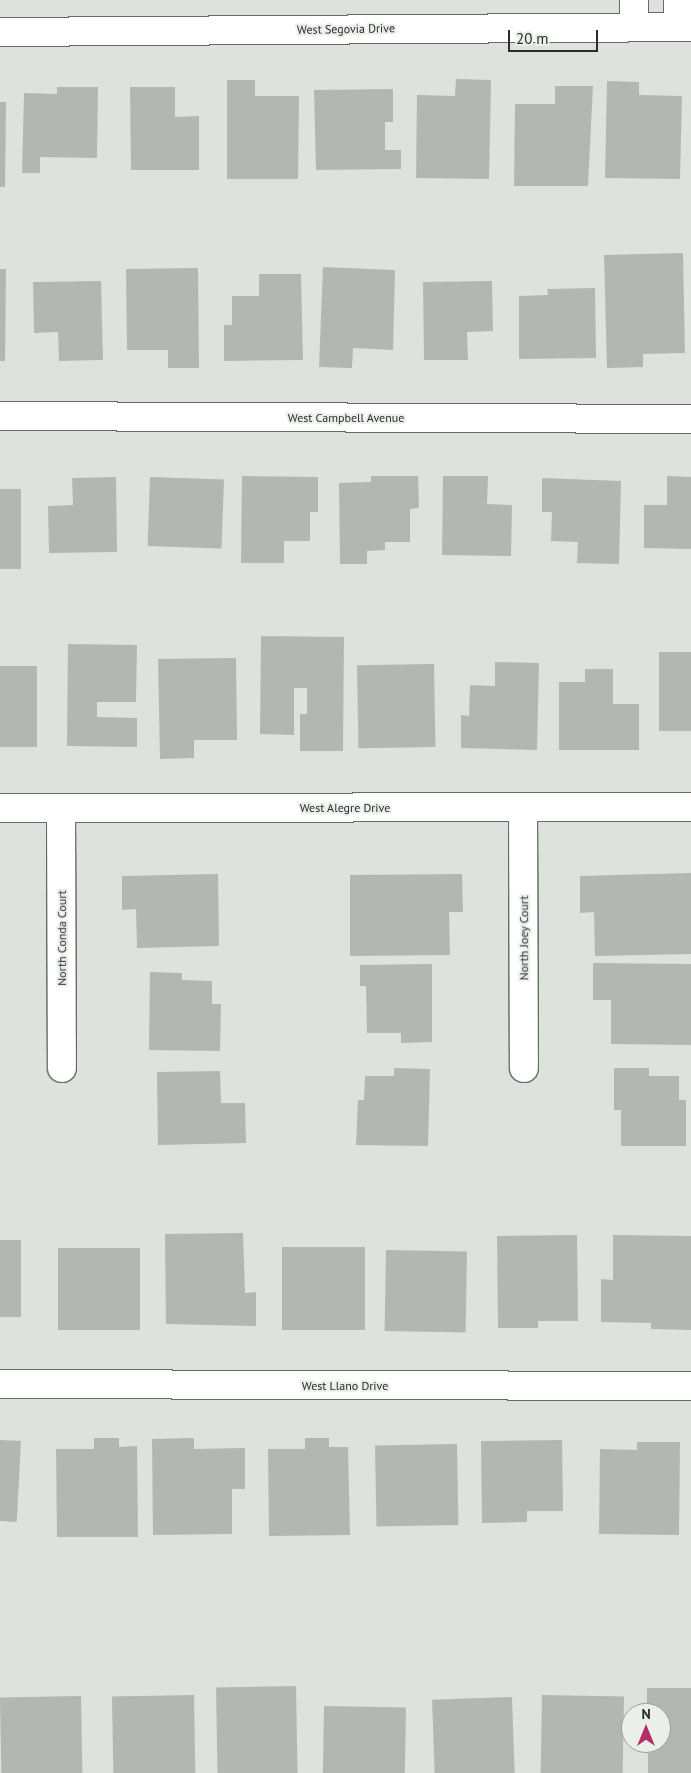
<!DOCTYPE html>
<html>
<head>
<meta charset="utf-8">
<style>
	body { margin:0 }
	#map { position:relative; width:691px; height:1773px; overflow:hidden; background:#dde2dd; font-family:"PT Sans",sans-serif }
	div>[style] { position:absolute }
	.building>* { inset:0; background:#b2b7b2; transform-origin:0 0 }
	.roads { filter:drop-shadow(1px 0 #666b67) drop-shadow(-1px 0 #666b67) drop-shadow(0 1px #666b67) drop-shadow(0 -1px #666b67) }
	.street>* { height:28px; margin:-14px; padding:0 14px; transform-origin:14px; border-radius:14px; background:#fff }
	span { translate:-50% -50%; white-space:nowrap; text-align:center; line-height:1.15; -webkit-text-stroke:4px #eaefea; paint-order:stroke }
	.street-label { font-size:12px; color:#2a2c2a }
	.north { position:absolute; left:621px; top:1703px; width:50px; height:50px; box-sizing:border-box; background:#eaefea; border:1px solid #9da19d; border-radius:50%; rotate:0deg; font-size:14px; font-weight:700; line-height:20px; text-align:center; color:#2a2c2a }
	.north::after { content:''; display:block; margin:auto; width:18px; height:22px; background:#b62d6c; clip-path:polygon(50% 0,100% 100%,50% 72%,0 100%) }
	.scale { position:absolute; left:508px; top:30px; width:90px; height:22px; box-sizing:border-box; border:2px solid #2a2c2a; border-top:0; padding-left:6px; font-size:15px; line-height:18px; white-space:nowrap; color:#2a2c2a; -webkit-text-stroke:4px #eaefea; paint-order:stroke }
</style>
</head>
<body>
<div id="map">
	<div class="building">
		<div style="clip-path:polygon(456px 79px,491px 80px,489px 179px,416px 178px,417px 95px,455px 96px)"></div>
		<div style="clip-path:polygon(227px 80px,255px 80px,255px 96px,299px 96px,298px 179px,227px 179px)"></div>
		<div style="clip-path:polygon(607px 81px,639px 82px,639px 95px,682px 96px,680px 179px,605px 178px)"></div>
		<div style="clip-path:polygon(555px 86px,593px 86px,588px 186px,514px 186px,515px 104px,555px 104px)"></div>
		<div style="clip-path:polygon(57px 87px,98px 87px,97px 158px,40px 157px,40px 173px,22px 173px,24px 93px,57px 94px)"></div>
		<div style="clip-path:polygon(130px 87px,175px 87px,175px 117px,199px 116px,199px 170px,131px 170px)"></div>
		<div style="clip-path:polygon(393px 89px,393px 122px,385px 122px,385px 150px,401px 150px,401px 169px,316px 170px,314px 90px)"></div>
		<div style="clip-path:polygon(0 102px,6px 102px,5px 187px,0 187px)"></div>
		<div style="clip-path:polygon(683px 253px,685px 353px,643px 354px,643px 367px,607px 368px,604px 255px)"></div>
		<div style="clip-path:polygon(323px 267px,395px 270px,393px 350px,353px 348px,352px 368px,319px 367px)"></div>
		<div style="clip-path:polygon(198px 268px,199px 368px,168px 368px,168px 350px,127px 350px,126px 269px)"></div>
		<div style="clip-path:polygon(0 269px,6px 269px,5px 361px,0 361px)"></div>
		<div style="clip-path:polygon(259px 274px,301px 274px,303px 360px,224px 361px,224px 325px,232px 325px,232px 296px,259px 296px)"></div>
		<div style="clip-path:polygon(101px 281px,103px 360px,59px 361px,58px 332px,34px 333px,33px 282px)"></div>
		<div style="clip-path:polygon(492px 281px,493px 331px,467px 332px,468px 360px,424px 360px,423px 282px)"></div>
		<div style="clip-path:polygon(595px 288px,596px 358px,519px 359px,519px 296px,548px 295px,547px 289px)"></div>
		<div style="clip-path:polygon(242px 476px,318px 477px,318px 512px,310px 512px,310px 541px,284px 541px,284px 563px,241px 563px)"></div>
		<div style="clip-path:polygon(371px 476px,418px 476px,419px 508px,410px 509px,410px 542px,385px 542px,385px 550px,367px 551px,367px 564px,340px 564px,339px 483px,371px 482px)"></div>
		<div style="clip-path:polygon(443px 476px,488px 476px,487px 504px,512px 505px,511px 556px,442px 555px)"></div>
		<div style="clip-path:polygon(667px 476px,691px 477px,691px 549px,644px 548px,644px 505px,667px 505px)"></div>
		<div style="clip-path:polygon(116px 477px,117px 552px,49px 553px,48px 506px,73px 505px,72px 478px)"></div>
		<div style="left:150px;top:477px;width:74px;height:69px;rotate:2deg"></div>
		<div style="clip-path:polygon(542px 478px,621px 481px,619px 564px,577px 563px,578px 542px,551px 541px,552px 512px,542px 512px)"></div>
		<div style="left:0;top:489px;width:21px;height:80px"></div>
		<div style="clip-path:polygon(261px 636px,344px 637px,343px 751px,300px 751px,300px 714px,307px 714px,307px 688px,294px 688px,294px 735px,260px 734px)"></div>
		<div style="clip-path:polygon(68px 644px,137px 645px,136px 702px,97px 702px,97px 717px,137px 718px,137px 747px,67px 746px)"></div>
		<div style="left:659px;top:652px;width:32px;height:79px"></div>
		<div style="clip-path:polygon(236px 658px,237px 740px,194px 740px,194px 758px,160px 759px,158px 659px)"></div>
		<div style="clip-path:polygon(495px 662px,539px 663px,537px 750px,461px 748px,461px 715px,469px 716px,470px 685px,495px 686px)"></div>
		<div style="left:434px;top:664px;width:83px;height:77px;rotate:89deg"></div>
		<div style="left:0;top:666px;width:37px;height:81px"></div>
		<div style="clip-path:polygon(585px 669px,613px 669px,613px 704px,639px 704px,639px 750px,559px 750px,559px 682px,585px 682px)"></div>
		<div style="clip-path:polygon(691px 873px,691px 954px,595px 956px,594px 912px,580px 913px,580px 876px)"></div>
		<div style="clip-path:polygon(218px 874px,219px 946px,137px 948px,136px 909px,122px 910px,122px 876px)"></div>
		<div style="clip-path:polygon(462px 874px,463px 912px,449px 912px,450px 955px,350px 956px,350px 875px)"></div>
		<div style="clip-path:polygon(593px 963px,691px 964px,691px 1045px,611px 1044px,611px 1000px,593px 1000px)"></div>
		<div style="clip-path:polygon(432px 964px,432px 1042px,401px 1043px,401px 1033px,367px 1033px,366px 986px,360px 986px,360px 965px)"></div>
		<div style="clip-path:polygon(150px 972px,182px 973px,182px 980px,212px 981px,212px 1004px,221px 1004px,220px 1051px,149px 1050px)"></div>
		<div style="clip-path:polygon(394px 1068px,430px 1069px,428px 1146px,356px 1145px,358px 1100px,364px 1100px,365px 1076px,394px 1076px)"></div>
		<div style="clip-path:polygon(614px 1068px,649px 1068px,649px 1076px,679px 1076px,679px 1100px,686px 1100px,686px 1146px,621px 1146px,621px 1110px,614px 1110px)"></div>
		<div style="clip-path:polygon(220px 1071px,221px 1103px,245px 1103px,246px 1143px,158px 1145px,157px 1072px)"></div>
		<div style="clip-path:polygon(243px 1233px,245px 1293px,256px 1292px,256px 1326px,166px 1324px,165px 1234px)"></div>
		<div style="clip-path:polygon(577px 1235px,578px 1321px,538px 1321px,538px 1328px,498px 1328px,497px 1236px)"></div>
		<div style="clip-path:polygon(613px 1235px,691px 1236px,691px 1330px,651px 1329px,651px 1323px,601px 1322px,601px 1279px,613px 1280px)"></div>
		<div style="left:0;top:1240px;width:21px;height:77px"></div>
		<div style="left:282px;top:1247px;width:83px;height:83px"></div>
		<div style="left:58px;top:1248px;width:82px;height:82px"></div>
		<div style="left:386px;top:1250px;width:81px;height:81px;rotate:1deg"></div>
		<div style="clip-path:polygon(94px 1438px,119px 1438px,119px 1447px,137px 1446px,138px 1537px,57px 1537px,56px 1449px,94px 1449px)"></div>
		<div style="clip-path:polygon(194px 1438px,194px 1449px,245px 1448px,245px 1489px,232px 1489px,232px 1534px,153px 1535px,152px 1439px)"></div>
		<div style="clip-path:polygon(305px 1438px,329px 1438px,329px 1447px,348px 1447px,350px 1535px,269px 1536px,268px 1449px,305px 1449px)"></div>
		<div style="left:0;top:1440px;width:21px;height:81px;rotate:3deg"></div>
		<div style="clip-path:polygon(562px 1440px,563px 1511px,527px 1511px,527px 1522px,482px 1523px,481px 1441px)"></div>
		<div style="clip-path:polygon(637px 1442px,680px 1442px,679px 1535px,599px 1534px,600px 1449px,637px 1450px)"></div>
		<div style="left:457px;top:1444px;width:81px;height:82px;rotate:89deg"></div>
		<div style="left:296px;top:1686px;width:87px;height:80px;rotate:89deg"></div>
		<div style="clip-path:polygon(647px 1688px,691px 1688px,691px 1773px,648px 1773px,648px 1743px,661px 1743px,661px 1713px,647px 1713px)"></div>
		<div style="left:194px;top:1695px;width:78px;height:82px;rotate:89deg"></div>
		<div style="left:542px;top:1695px;width:82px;height:78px;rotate:1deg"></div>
		<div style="left:81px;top:1696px;width:77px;height:81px;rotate:89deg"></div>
		<div style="left:512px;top:1697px;width:76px;height:80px;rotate:88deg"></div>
		<div style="left:324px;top:1706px;width:82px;height:67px;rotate:1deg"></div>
	</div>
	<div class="roads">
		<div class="street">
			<div style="left:634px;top:0;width:26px;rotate:90deg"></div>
			<div style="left:678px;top:27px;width:27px;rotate:-90deg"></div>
			<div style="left:0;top:32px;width:691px;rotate:-0.41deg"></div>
			<div style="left:0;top:416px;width:691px;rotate:0.25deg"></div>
			<div style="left:523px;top:807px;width:261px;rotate:89.8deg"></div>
			<div style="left:0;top:808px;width:691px;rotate:-0.08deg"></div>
			<div style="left:61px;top:808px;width:260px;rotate:89.8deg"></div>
			<div style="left:0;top:1384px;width:691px;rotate:0.17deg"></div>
		</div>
	</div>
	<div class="street-label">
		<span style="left:346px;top:29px;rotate:-1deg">West Segovia Drive</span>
		<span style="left:346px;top:418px">West Campbell Avenue</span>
		<span style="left:345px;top:808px">West Alegre Drive</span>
		<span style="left:62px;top:938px;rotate:-90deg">North Conda Court</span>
		<span style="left:524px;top:938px;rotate:-90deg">North Joey Court</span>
		<span style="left:345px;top:1386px">West Llano Drive</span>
	</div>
	<div class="north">N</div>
	<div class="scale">20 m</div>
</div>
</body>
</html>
